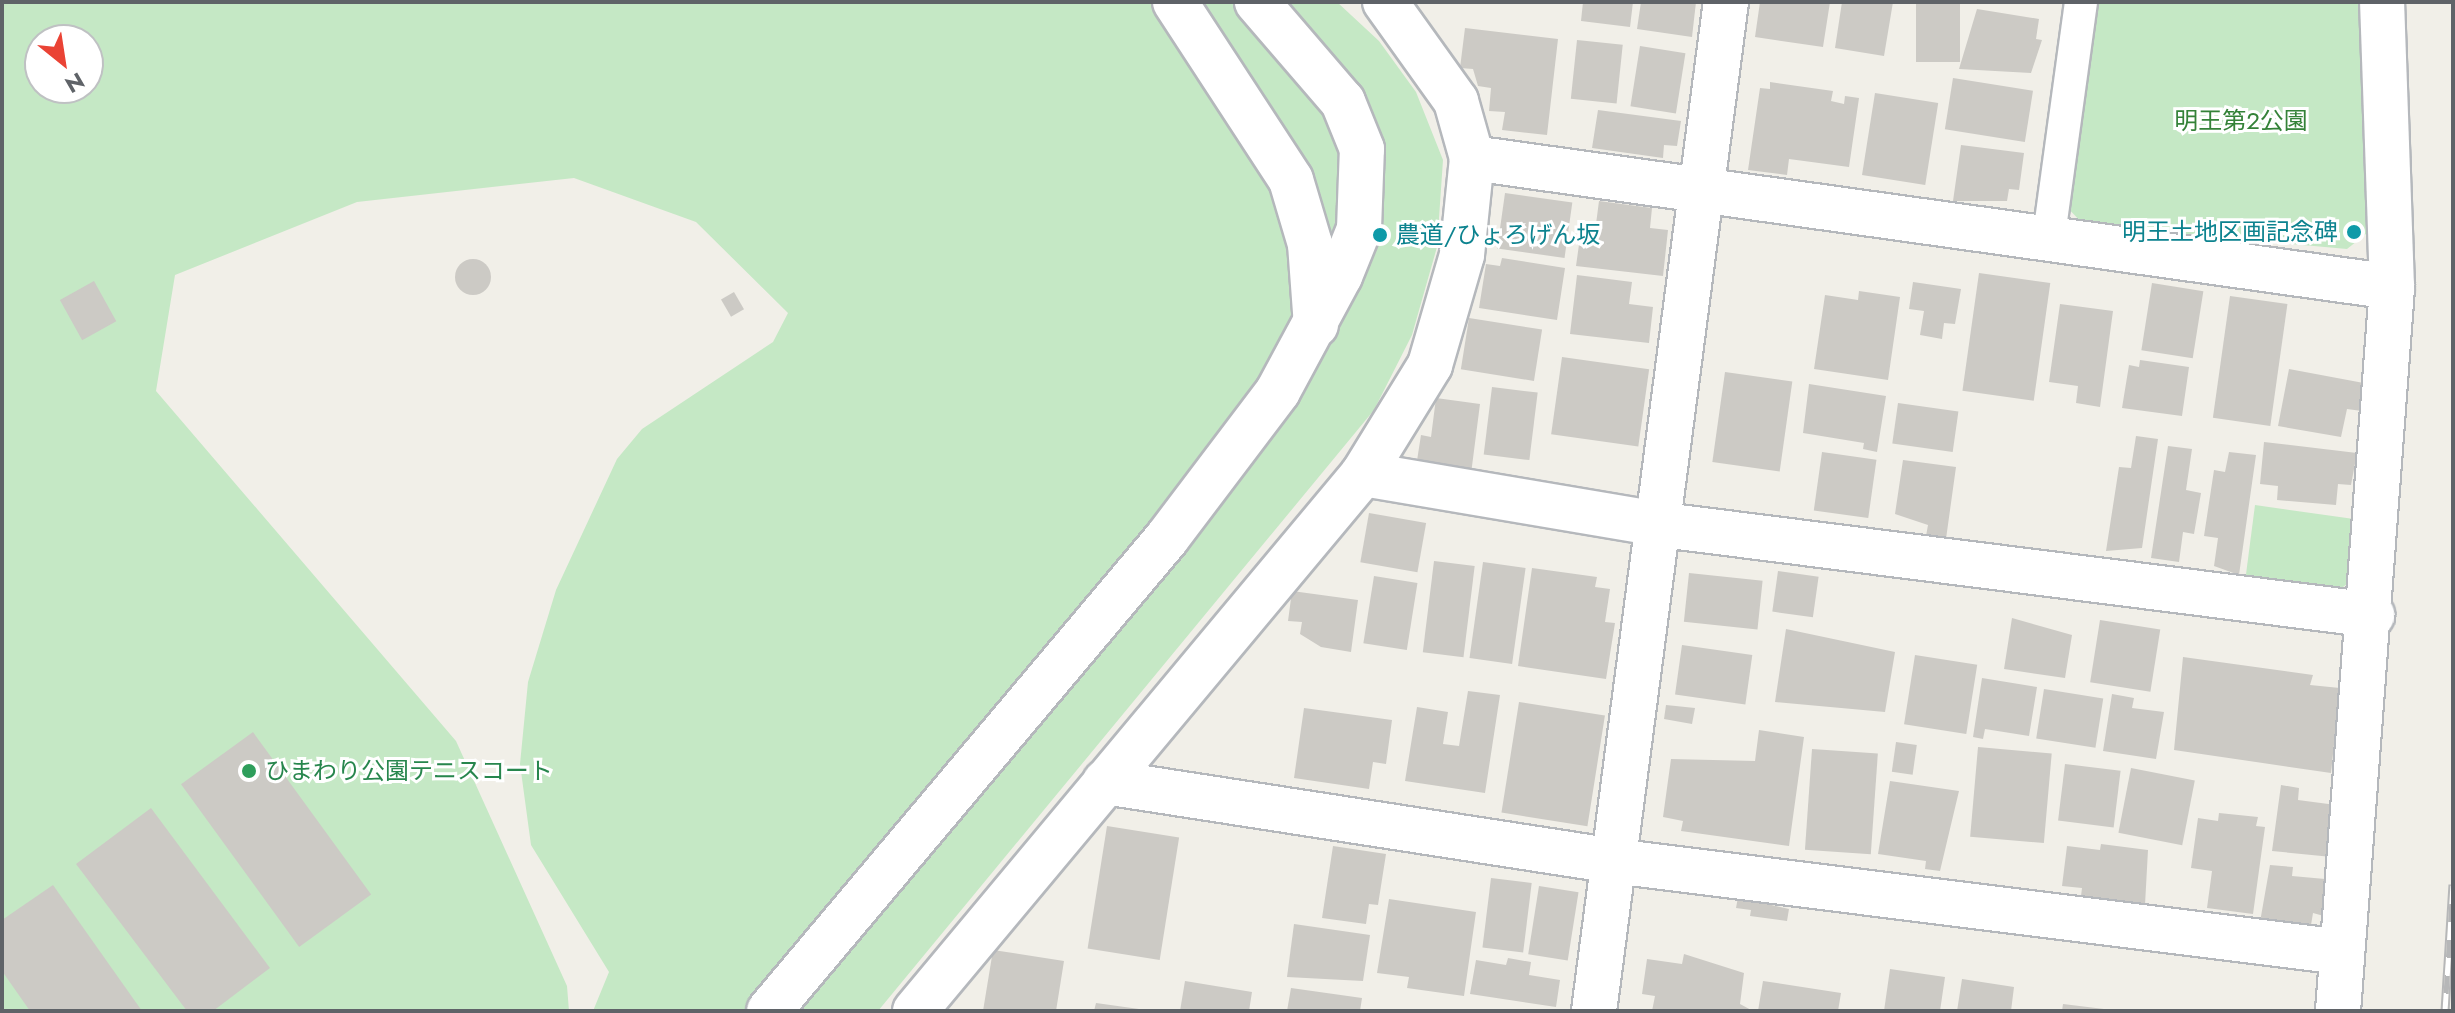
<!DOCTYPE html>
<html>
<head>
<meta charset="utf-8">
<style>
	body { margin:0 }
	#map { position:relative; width:2455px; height:1013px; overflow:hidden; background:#f1efe8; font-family:Jost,"Noto Sans JP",sans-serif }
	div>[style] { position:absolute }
	.green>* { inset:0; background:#c5e8c5 }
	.building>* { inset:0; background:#cccac5; transform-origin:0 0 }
	.round { border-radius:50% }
	.roads { filter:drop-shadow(2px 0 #b5b8bc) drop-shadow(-2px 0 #b5b8bc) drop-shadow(0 2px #b5b8bc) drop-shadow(0 -2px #b5b8bc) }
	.service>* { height:32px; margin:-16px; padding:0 16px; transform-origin:16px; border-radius:16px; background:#fff }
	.minor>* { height:44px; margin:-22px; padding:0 22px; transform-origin:22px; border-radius:22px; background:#fff }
	.rail>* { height:9px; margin-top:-4.5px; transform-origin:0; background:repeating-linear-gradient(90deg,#fff 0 18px,#b6b7b8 0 36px); box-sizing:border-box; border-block:2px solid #b6b7b8 }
	.dots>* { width:22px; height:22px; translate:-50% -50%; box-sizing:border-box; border:4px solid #fff; border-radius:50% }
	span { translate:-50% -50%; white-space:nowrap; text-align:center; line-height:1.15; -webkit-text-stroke:6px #fff; paint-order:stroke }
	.park-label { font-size:24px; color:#348238 }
	.culture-label { font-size:24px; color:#0d838f }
	.right { translate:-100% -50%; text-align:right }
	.left { translate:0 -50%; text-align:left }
	.leisure-label { font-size:24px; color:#27864d }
	.frame { position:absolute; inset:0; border:4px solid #5f6368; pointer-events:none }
	.north { position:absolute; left:24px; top:24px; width:80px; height:80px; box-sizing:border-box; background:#fff; border:2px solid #bfc1c3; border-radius:50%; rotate:150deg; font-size:22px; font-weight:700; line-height:32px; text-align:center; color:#5f6368 }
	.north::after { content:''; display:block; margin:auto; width:28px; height:36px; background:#ea4335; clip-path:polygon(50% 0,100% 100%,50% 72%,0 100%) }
</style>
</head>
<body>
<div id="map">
	<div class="green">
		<div style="clip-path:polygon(evenodd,2px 2px,1337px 2px,1379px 41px,1416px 92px,1443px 160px,1437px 247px,1412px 335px,1374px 410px,878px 1011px,593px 1011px,609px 972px,531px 845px,520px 764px,528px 682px,556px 590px,617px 459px,642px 429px,773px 342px,788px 313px,696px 222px,574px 178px,357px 202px,175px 275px,156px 391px,456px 741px,567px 986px,569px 1011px,2px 1011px,2px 2px,40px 40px,88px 40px,88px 88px,40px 88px,40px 40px)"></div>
		<div style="clip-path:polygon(2095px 2px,2359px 2px,2371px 230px,2347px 249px,2084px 225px,2064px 204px)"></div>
		<div style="clip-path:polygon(2255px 505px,2361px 520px,2355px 578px,2331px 596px,2245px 582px)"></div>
	</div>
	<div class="building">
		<div style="clip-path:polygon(1583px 2px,1633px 2px,1630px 27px,1581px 21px)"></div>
		<div style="clip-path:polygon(1641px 2px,1696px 2px,1692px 37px,1637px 29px)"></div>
		<div style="clip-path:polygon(1760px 2px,1830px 2px,1823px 47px,1755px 37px)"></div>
		<div style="clip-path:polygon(1842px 2px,1893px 2px,1884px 56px,1835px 48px)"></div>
		<div style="left:1916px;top:2px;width:44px;height:60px"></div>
		<div style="clip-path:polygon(1977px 9px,2039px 19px,2036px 39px,2042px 40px,2031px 73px,1959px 69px)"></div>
		<div style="clip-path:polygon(1465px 28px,1558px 39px,1547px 135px,1502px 130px,1505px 112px,1489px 111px,1491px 88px,1478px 86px,1473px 69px,1460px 68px)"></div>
		<div style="left:1577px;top:40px;width:46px;height:59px;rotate:6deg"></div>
		<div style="left:1640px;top:46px;width:46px;height:61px;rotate:9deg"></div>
		<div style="left:1953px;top:78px;width:81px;height:52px;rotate:9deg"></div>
		<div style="clip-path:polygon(1770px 82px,1833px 91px,1831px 101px,1844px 104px,1845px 96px,1859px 98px,1849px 167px,1789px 159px,1787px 175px,1748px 170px,1760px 88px,1770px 89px)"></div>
		<div style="left:1875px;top:93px;width:64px;height:83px;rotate:9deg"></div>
		<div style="clip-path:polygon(1598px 110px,1681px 121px,1677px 146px,1664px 145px,1663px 158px,1592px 148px)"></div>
		<div style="clip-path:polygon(1961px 145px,2024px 153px,2019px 190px,2009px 189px,2007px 201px,1953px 201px)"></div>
		<div style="left:1505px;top:193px;width:68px;height:56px;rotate:8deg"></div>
		<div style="clip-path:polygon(1599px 201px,1652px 208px,1650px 228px,1668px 230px,1663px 276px,1576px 266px,1582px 223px,1596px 224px)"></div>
		<div style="clip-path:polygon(1502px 258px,1565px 268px,1557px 320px,1479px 308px,1486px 264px,1500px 266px)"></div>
		<div class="round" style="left:455px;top:259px;width:36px;height:36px"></div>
		<div style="left:1979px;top:273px;width:72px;height:119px;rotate:8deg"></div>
		<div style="clip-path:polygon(1577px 275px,1632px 282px,1629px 304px,1653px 307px,1649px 343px,1570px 334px)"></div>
		<div style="left:94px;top:281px;width:46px;height:39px;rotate:61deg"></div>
		<div style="clip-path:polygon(1913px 282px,1961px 289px,1955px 324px,1944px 323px,1942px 339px,1920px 335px,1924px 311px,1909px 309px)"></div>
		<div style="left:2152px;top:283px;width:52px;height:68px;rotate:9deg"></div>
		<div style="clip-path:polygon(1859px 291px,1900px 297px,1888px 380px,1814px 369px,1825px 295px,1858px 300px)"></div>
		<div style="left:734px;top:292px;width:20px;height:15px;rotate:60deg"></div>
		<div style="left:2230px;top:296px;width:58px;height:123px;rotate:8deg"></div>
		<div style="clip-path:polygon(2060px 304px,2113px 311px,2100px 407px,2076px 403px,2078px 386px,2049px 382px)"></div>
		<div style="left:1469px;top:318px;width:74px;height:52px;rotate:9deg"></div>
		<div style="left:1562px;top:357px;width:88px;height:78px;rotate:8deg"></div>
		<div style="clip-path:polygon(2140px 360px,2189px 367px,2182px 416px,2122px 408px,2129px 365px,2139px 367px)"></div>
		<div style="clip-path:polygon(2289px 369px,2369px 384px,2362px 411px,2347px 409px,2341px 437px,2278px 426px)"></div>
		<div style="left:1725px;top:372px;width:68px;height:91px;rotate:8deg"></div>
		<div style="clip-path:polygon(1809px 384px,1886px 396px,1877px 452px,1863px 449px,1864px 443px,1803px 433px)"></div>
		<div style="left:1492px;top:387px;width:46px;height:68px;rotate:7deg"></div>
		<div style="clip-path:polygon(1436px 398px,1480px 404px,1471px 474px,1416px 467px,1421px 435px,1431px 437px)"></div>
		<div style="left:1898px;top:403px;width:61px;height:41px;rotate:8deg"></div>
		<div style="clip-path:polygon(2136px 436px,2158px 439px,2142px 548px,2106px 551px,2119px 467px,2131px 468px)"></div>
		<div style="clip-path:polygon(2264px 442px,2357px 453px,2351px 485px,2338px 484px,2336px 505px,2277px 500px,2278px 486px,2260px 484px)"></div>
		<div style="clip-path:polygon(2168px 446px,2192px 449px,2186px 490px,2201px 493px,2194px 534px,2183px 532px,2179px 562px,2151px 558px)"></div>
		<div style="left:1822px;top:452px;width:55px;height:59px;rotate:8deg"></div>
		<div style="clip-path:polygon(2229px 452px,2256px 455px,2239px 575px,2214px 566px,2218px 538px,2204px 536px,2214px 470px,2225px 472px)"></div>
		<div style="clip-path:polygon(1903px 460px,1956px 467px,1946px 539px,1926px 536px,1928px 525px,1895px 514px)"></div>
		<div style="left:1369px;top:513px;width:58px;height:50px;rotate:10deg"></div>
		<div style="left:1434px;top:561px;width:41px;height:92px;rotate:7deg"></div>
		<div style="left:1483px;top:562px;width:43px;height:97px;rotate:8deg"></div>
		<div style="clip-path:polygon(1532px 568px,1597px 577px,1595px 587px,1610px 589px,1605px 622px,1615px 623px,1606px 679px,1518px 666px)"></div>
		<div style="left:1778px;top:571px;width:41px;height:41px;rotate:8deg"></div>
		<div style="left:1689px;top:573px;width:74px;height:49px;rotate:6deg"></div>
		<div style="left:1374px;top:576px;width:44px;height:68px;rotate:9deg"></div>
		<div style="clip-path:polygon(1292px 591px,1358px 600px,1351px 652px,1321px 647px,1300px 634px,1302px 622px,1288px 621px)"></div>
		<div style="clip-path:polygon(2012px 618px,2072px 635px,2065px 678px,2004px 669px)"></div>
		<div style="left:2100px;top:620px;width:61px;height:63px;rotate:9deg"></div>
		<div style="clip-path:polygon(1786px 629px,1895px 652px,1885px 712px,1775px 702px)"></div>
		<div style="left:1682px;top:645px;width:71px;height:50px;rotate:8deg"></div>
		<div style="left:1915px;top:655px;width:63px;height:70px;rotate:9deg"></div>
		<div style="clip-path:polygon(2183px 657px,2313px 675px,2310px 685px,2340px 688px,2331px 773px,2174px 750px)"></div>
		<div style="clip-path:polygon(1982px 678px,2037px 687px,2029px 736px,1985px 729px,1983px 739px,1973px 737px)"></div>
		<div style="left:2044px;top:689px;width:60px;height:50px;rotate:9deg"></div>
		<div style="clip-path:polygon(1468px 691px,1500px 695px,1485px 793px,1405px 781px,1417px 707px,1448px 712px,1443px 744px,1459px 746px)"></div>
		<div style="clip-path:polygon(2112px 694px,2134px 698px,2132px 708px,2164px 712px,2156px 759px,2103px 751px)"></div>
		<div style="left:1519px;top:702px;width:87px;height:112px;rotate:9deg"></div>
		<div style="clip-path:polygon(1666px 705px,1695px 708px,1692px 724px,1664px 719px)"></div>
		<div style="clip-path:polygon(1304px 708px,1392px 720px,1386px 764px,1373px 762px,1369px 789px,1294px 778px)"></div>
		<div style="clip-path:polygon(1759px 730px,1804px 737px,1789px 846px,1681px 831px,1683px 821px,1663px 817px,1671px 759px,1755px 761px)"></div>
		<div style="left:253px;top:732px;width:201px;height:89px;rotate:54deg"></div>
		<div style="left:1896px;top:742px;width:21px;height:30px;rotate:8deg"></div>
		<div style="left:1978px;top:747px;width:74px;height:90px;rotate:5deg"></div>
		<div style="left:1812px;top:749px;width:66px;height:101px;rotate:4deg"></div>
		<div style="left:2065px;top:764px;width:56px;height:57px;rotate:7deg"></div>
		<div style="left:2131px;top:768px;width:65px;height:66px;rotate:11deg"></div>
		<div style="clip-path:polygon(1890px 781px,1959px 791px,1940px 871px,1925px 869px,1926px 861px,1878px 854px)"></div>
		<div style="clip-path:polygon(2281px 785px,2299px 788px,2298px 800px,2336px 805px,2332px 857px,2272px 851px)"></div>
		<div style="clip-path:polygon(151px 808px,270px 968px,213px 1011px,187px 1011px,76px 864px)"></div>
		<div style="clip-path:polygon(2219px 813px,2258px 817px,2256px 826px,2265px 827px,2253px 914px,2207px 908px,2212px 871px,2191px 868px,2198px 818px,2218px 821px)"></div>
		<div style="left:1107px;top:826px;width:73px;height:124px;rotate:9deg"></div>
		<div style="clip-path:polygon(2101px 844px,2148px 850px,2145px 905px,2081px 896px,2082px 888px,2062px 886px,2067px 846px,2100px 850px)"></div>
		<div style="clip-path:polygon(1333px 846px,1386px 854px,1378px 905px,1369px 904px,1366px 924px,1322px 918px)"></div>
		<div style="clip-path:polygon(2270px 865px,2293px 867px,2292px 876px,2336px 880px,2331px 918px,2313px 913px,2310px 931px,2260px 922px)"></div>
		<div style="left:1491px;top:878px;width:41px;height:70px;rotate:7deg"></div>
		<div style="clip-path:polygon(53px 885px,142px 1011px,30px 1011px,2px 971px,2px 920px)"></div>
		<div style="left:1539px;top:886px;width:40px;height:69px;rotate:9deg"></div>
		<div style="clip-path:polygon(1738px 897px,1789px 909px,1787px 921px,1750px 916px,1751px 910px,1736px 908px)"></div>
		<div style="clip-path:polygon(1389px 899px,1476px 912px,1464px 996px,1407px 988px,1409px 977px,1377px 973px)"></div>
		<div style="clip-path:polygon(1294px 924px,1370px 935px,1363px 981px,1287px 977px)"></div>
		<div style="clip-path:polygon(993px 950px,1064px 961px,1056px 1011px,983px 1011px)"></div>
		<div style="clip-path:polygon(1684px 954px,1744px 973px,1740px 1004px,1753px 1011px,1652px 1011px,1655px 996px,1642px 994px,1647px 959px,1682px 964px)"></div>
		<div style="clip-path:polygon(1508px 958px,1531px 962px,1529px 975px,1560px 980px,1556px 1007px,1470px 994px,1476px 960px,1506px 965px)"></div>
		<div style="clip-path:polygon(1890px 969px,1945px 977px,1940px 1011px,1884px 1011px)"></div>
		<div style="clip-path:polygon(1962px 979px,2014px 987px,2011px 1011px,1957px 1011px)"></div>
		<div style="clip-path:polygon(1185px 981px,1252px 992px,1249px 1011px,1180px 1011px)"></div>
		<div style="clip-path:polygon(1763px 981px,1841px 993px,1838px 1011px,1758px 1011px)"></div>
		<div style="clip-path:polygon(1291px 988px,1362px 998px,1360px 1011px,1287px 1011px)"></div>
		<div style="clip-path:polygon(1096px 1003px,1139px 1009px,1139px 1011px,1094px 1011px)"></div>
		<div style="clip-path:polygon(2063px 1004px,2104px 1009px,2104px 1011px,2062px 1011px)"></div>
	</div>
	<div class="roads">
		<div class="service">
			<div style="left:2048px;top:243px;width:243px;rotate:-82.2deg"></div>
		</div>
		<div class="minor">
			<div style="left:1175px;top:2px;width:212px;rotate:56.9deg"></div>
			<div style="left:1291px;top:180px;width:67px;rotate:73.5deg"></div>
			<div style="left:1310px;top:244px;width:81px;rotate:85.8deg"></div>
			<div style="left:1472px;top:158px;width:929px;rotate:7.98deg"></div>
			<div style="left:1363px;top:474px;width:304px;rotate:9.6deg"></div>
			<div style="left:1663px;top:525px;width:715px;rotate:7.23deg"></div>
			<div style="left:1105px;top:782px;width:515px;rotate:8.82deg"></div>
			<div style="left:1614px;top:861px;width:733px;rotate:7.13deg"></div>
			<div style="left:769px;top:1011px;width:618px;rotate:-49.92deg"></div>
			<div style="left:1167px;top:538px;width:184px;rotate:-52.9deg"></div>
			<div style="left:1278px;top:391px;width:131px;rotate:-61.7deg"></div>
			<div style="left:1340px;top:276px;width:51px;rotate:-68deg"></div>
			<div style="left:1359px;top:229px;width:80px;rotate:-87.9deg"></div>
			<div style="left:1362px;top:149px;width:51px;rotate:-112deg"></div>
			<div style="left:1343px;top:102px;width:132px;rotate:-130.7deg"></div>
			<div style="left:915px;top:1011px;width:699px;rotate:-50.16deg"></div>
			<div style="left:1363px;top:474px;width:128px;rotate:-58.4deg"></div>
			<div style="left:1430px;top:365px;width:115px;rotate:-73.8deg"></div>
			<div style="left:1462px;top:255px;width:98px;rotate:-84.1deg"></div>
			<div style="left:1472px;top:158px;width:59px;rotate:-105.7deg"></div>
			<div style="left:1456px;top:101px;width:122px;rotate:-125.6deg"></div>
			<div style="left:1594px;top:1011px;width:1018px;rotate:-82.55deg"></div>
			<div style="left:2338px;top:1011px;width:726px;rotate:-85.73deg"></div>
			<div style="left:2392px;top:287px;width:285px;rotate:-92deg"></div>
		</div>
	</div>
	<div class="rail">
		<div style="left:2445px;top:1011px;width:127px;rotate:-86.4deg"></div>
	</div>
	<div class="dots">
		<div style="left:2354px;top:232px;background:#0f9aa8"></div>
		<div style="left:1380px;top:235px;background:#0f9aa8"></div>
		<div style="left:249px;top:771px;background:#2e9e5b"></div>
	</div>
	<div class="park-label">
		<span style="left:2241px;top:121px">明王第2公園</span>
	</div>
	<div class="culture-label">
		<span class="right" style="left:2338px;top:232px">明王土地区画記念碑</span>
		<span class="left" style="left:1396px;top:235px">農道/ひょろげん坂</span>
	</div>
	<div class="leisure-label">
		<span class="left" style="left:265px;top:771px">ひまわり公園テニスコート</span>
	</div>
	<div class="frame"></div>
	<div class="north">N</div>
</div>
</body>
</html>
